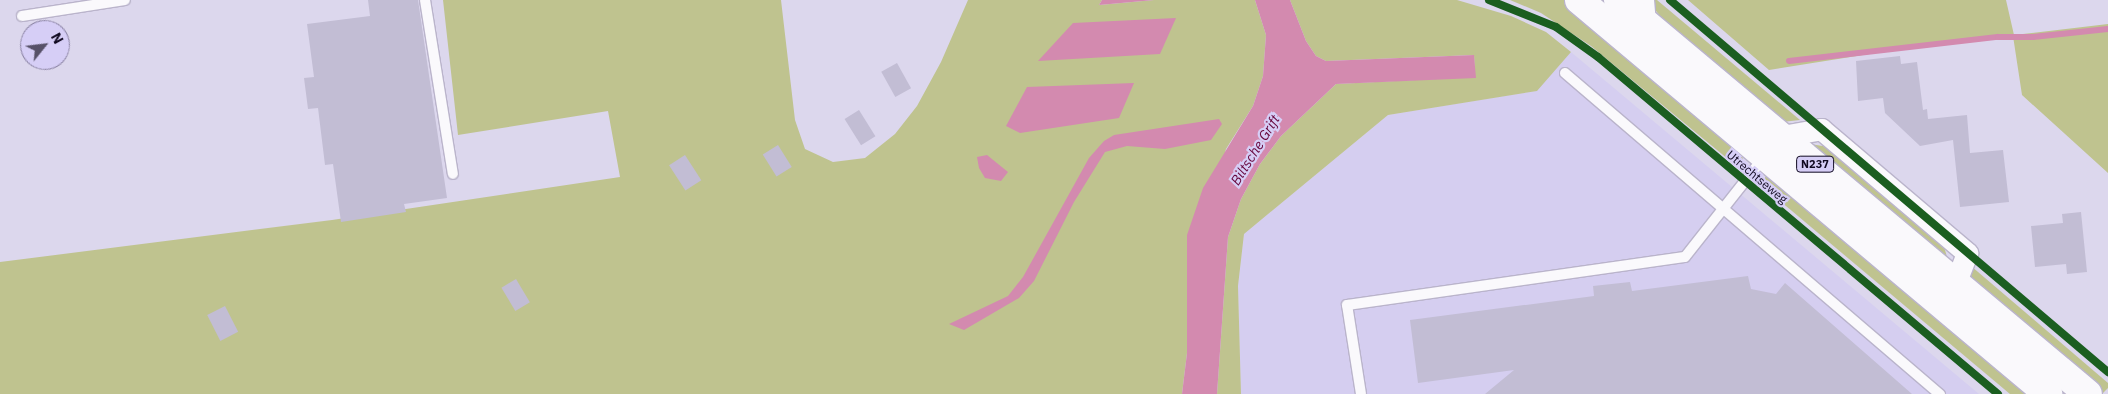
<!DOCTYPE html>
<html>
<head>
<meta charset="utf-8">
<style>
	body { margin:0 }
	#map { position:relative; width:2108px; height:394px; overflow:hidden; background:#dcd7ed; font-family:"IBM Plex Sans",sans-serif }
	div>[style] { position:absolute }
	.built>* { inset:0; background:#d5cef0 }
	.green>* { inset:0; background:#bfc38f; transform-origin:0 0 }
	.water>* { inset:0; background:#d38aaf }
	.stream>* { height:6px; margin:-3px; padding:0 3px; transform-origin:3px; border-radius:3px; background:#d38aaf }
	.building>* { inset:0; background:#c2bdd4; transform-origin:0 0 }
	.roads { filter:drop-shadow(1px 0 #bab4cb) drop-shadow(-1px 0 #bab4cb) drop-shadow(0 1px #bab4cb) drop-shadow(0 -1px #bab4cb) }
	.lane>* { height:10px; margin:-5px; padding:0 5px; transform-origin:5px; border-radius:5px; background:#faf9fc }
	.street>* { height:21px; margin:-10.5px; padding:0 10.5px; transform-origin:10.5px; border-radius:10.5px; background:#faf9fc }
	.primary>* { height:28px; margin:-14px; padding:0 14px; transform-origin:14px; border-radius:14px; background:#faf9fc }
	.cycleway>* { height:8px; margin:-4px; padding:0 4px; transform-origin:4px; border-radius:4px; background:#1b5e20 }
	span { translate:-50% -50%; white-space:nowrap; text-align:center; line-height:1.15; -webkit-text-stroke:4.5px #d6cef6; paint-order:stroke }
	.shield-label span { padding:1px 4px; background:#d6cef6; border:1px solid; border-radius:4px; -webkit-text-stroke-width:0 }
	.shield-label { font-size:11px; color:#100920; font-weight:700 }
	.street-label { font-size:12px; color:#100920 }
	.water-label { font-size:14px; color:#66043b; font-style:italic }
	.north { position:absolute; left:20px; top:20px; width:50px; height:50px; box-sizing:border-box; background:#d6cef6; border:1px solid #877fa0; border-radius:50%; rotate:61deg; font-size:14px; font-weight:700; line-height:20px; text-align:center; color:#100920 }
	.north::after { content:''; display:block; margin:auto; width:18px; height:22px; background:#575168; clip-path:polygon(50% 0,100% 100%,50% 72%,0 100%) }
</style>
</head>
<body>
<div id="map">
	<div class="built">
		<div style="clip-path:polygon(1571px 52px,1979px 394px,1241px 394px,1238px 286px,1244px 234px,1388px 115px,1536px 91px)"></div>
	</div>
	<div class="green">
		<div style="clip-path:polygon(443px 0,781px 0,795px 120px,805px 149px,833px 162px,865px 158px,895px 134px,917px 106px,941px 62px,968px 0,1102px 0,1099px 5px,1154px 0,1255px 0,1266px 35px,1263px 76px,1253px 106px,1226px 149px,1188px 303px,1187px 353px,1182px 394px,0 394px,0 262px,332px 220px,620px 177px,608px 111px,458px 135px)"></div>
		<div style="clip-path:polygon(1290px 0,1457px 0,1511px 16px,1546px 32px,1571px 52px,1537px 91px,1388px 115px,1244px 234px,1238px 286px,1241px 394px,1217px 394px,1228px 237px,1241px 199px,1260px 164px,1281px 136px,1336px 84px,1475px 77px,1474px 55px,1326px 61px,1316px 56px,1306px 41px)"></div>
		<div style="clip-path:polygon(1510px 0,1564px 0,1742px 150px,1743px 166px,1740px 169px,1591px 46px,1541px 13px)"></div>
		<div style="clip-path:polygon(1647px 0,1657px 0,1800px 120px,1782px 122px,1670px 28px)"></div>
		<div style="clip-path:polygon(1688px 0,2006px 0,2014px 35px,2108px 24px,2108px 173px,2022px 95px,2013px 36px,1926px 45px,1769px 70px)"></div>
		<div style="clip-path:polygon(1810px 144px,1829px 147px,1943px 243px,1949px 264px)"></div>
		<div style="left:1768px;top:174px;width:341px;height:13px;rotate:40deg"></div>
		<div style="clip-path:polygon(1971px 266px,2108px 383px,2108px 388px,2103px 393px,1967px 277px)"></div>
	</div>
	<div class="water">
		<div style="clip-path:polygon(1102px 0,1154px 0,1099px 5px)"></div>
		<div style="clip-path:polygon(1255px 0,1290px 0,1306px 41px,1316px 56px,1326px 61px,1474px 55px,1476px 78px,1336px 84px,1281px 136px,1260px 164px,1241px 199px,1228px 237px,1217px 394px,1182px 394px,1187px 353px,1187px 235px,1203px 188px,1253px 106px,1263px 76px,1266px 35px)"></div>
		<div style="clip-path:polygon(1176px 18px,1160px 54px,1038px 61px,1073px 23px)"></div>
		<div style="clip-path:polygon(1134px 83px,1119px 118px,1020px 133px,1006px 126px,1027px 87px)"></div>
		<div style="clip-path:polygon(1219px 119px,1222px 124px,1211px 140px,1165px 149px,1127px 146px,1105px 152px,1074px 202px,1034px 281px,1019px 298px,964px 330px,949px 324px,1008px 296px,1023px 277px,1089px 158px,1104px 141px,1114px 135px)"></div>
		<div style="clip-path:polygon(987px 155px,1008px 172px,1001px 181px,985px 178px,979px 168px,977px 157px)"></div>
	</div>
	<div class="stream">
		<div style="left:1789px;top:61px;width:210px;rotate:-6.6deg"></div>
		<div style="left:1998px;top:37px;width:35px"></div>
		<div style="left:2033px;top:37px;width:75px;rotate:-6.1deg"></div>
	</div>
	<div class="building">
		<div style="clip-path:polygon(368px 0,418px 0,447px 198px,404px 204px,406px 212px,341px 222px,333px 164px,325px 165px,318px 108px,308px 109px,304px 78px,314px 77px,307px 24px,370px 16px)"></div>
		<div style="clip-path:polygon(1900px 56px,1901px 64px,1917px 62px,1923px 110px,1927px 109px,1928px 119px,1967px 115px,1970px 153px,2003px 150px,2009px 202px,1960px 207px,1953px 140px,1920px 146px,1885px 113px,1883px 98px,1858px 101px,1856px 61px)"></div>
		<div style="left:897px;top:63px;width:29px;height:18px;rotate:61deg"></div>
		<div style="left:859px;top:110px;width:31px;height:17px;rotate:58deg"></div>
		<div style="left:778px;top:145px;width:26px;height:18px;rotate:58deg"></div>
		<div style="left:685px;top:155px;width:30px;height:19px;rotate:57deg"></div>
		<div style="clip-path:polygon(2081px 212px,2087px 272px,2067px 274px,2066px 264px,2035px 267px,2031px 226px,2063px 223px,2062px 214px)"></div>
		<div style="clip-path:polygon(1748px 276px,1751px 289px,1776px 294px,1785px 283px,1912px 394px,1485px 394px,1514px 370px,1418px 383px,1410px 320px,1594px 296px,1593px 286px,1630px 282px,1632px 291px)"></div>
		<div style="left:516px;top:279px;width:27px;height:17px;rotate:59deg"></div>
		<div style="left:225px;top:306px;width:29px;height:20px;rotate:63deg"></div>
	</div>
	<div class="roads">
		<div class="lane">
			<div style="left:425px;top:0;width:176px;rotate:80.9deg"></div>
			<div style="left:22px;top:16px;width:104px;rotate:-8.8deg"></div>
			<div style="left:1565px;top:73px;width:494px;rotate:40.6deg"></div>
			<div style="left:1361px;top:394px;width:90px;rotate:-98.9deg"></div>
			<div style="left:1347px;top:305px;width:341px;rotate:-8.1deg"></div>
			<div style="left:1685px;top:257px;width:127px;rotate:-51.7deg"></div>
		</div>
		<div class="street">
			<div style="left:1643px;top:0;width:23px;rotate:85deg"></div>
			<div style="left:1782px;top:136px;width:40px;rotate:-10deg"></div>
			<div style="left:1821px;top:129px;width:192px;rotate:40.3deg"></div>
			<div style="left:1967px;top:253px;width:34px;rotate:111deg"></div>
		</div>
		<div class="primary">
			<div style="left:1579px;top:0;width:613px;rotate:40.03deg"></div>
			<div style="left:1618px;top:0;width:613px;rotate:39.97deg"></div>
		</div>
	</div>
	<div class="cycleway">
		<div style="left:1489px;top:0;width:72px;rotate:21.9deg"></div>
		<div style="left:1556px;top:27px;width:52px;rotate:35.5deg"></div>
		<div style="left:1598px;top:57px;width:523px;rotate:40.11deg"></div>
		<div style="left:1670px;top:0;width:575px;rotate:40.34deg"></div>
	</div>
	<div class="shield-label">
		<span style="left:1815px;top:164px">N237</span>
	</div>
	<div class="street-label">
		<span style="left:1757px;top:177px;rotate:40deg">Utrechtseweg</span>
	</div>
	<div class="water-label">
		<span style="left:1255px;top:150px;rotate:-58deg">Biltsche Grift</span>
	</div>
	<div class="north">N</div>
</div>
</body>
</html>
